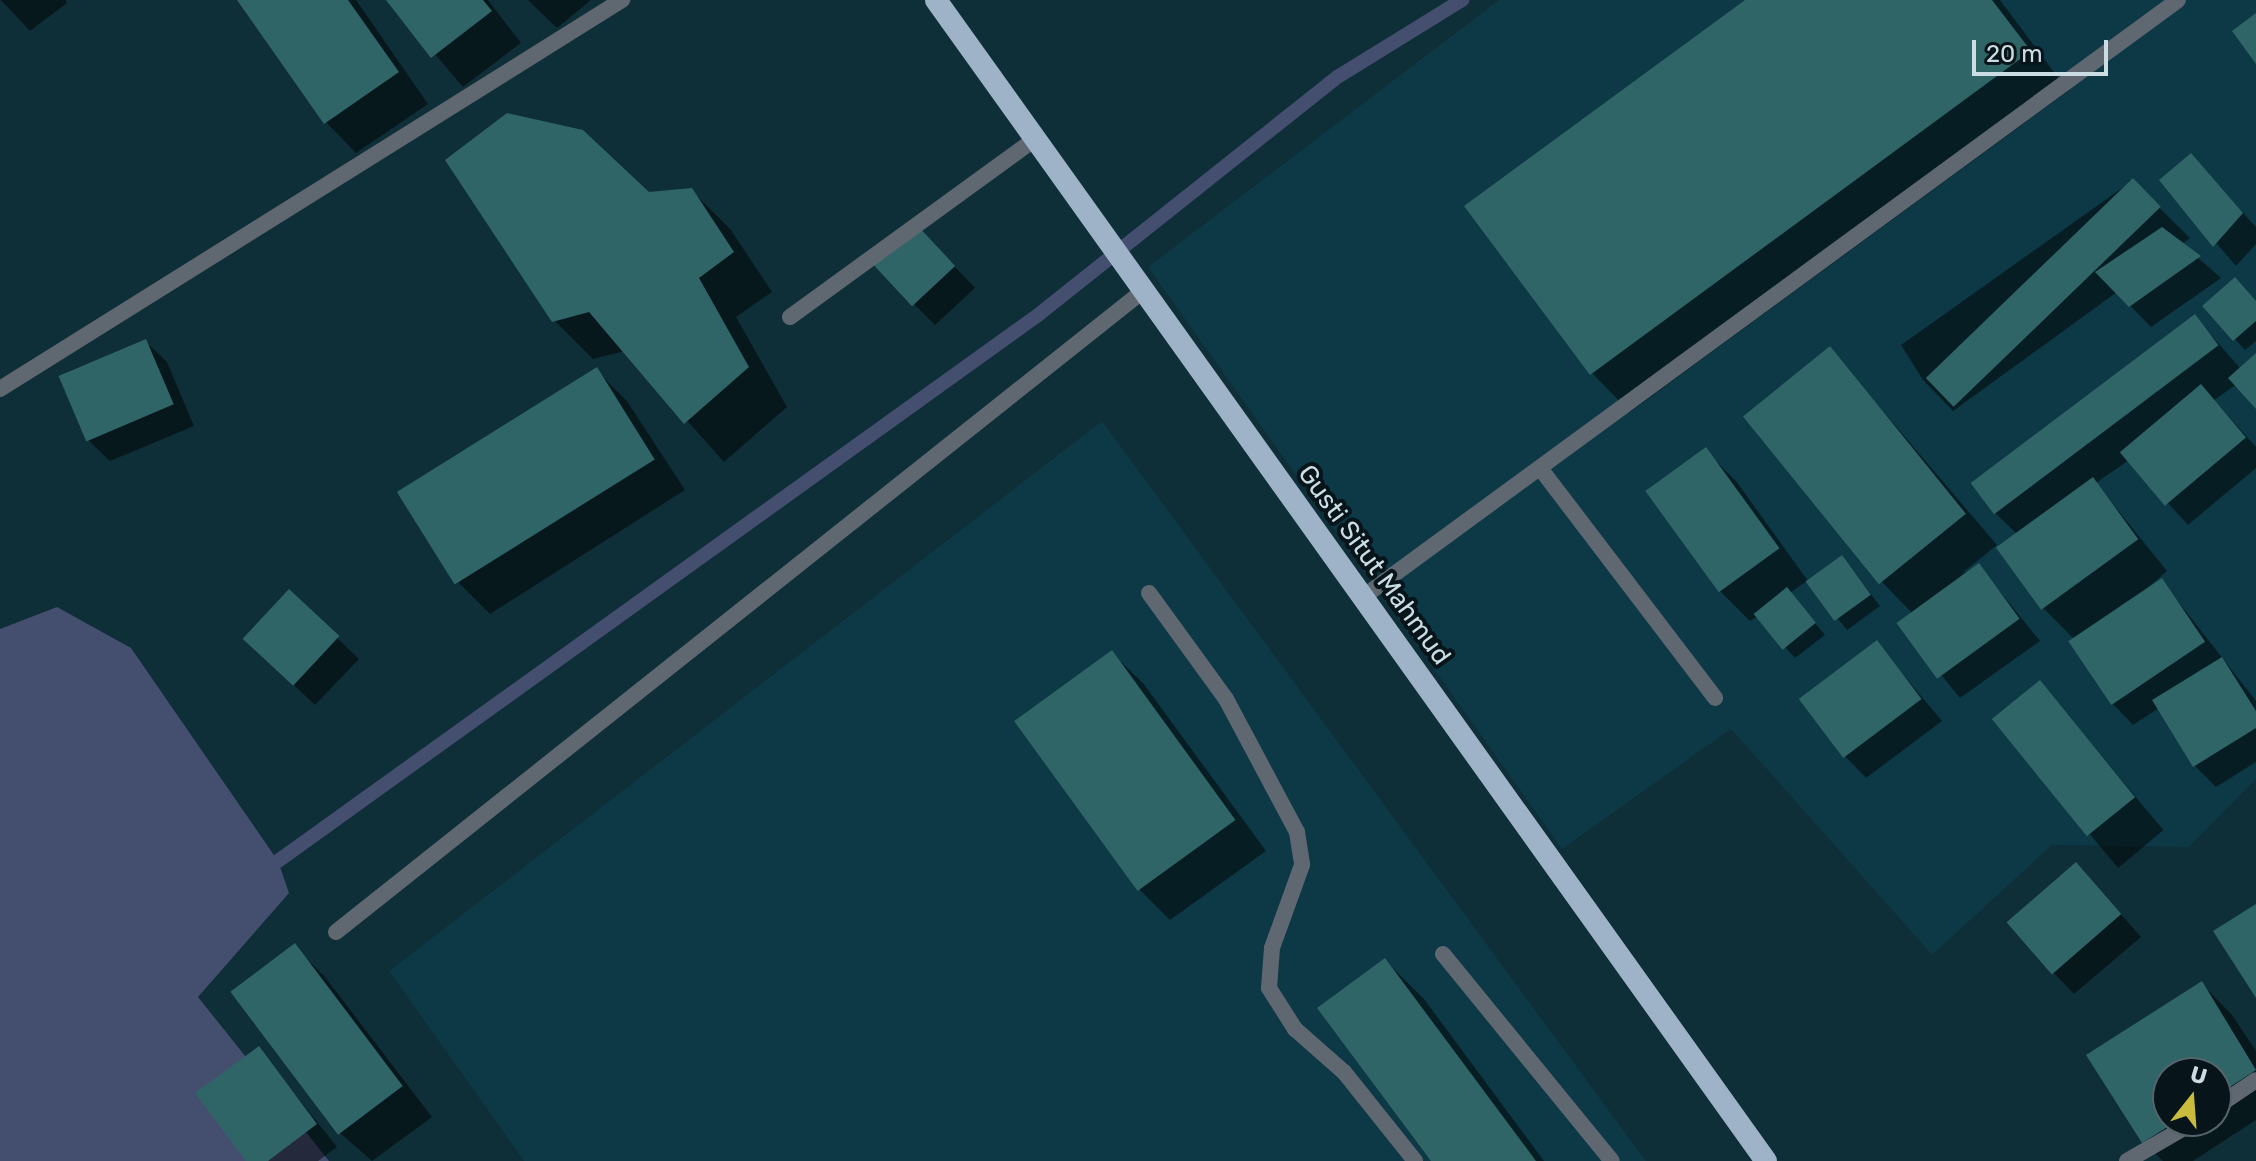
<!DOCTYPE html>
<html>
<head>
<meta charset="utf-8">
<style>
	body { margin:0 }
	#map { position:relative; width:2256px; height:1161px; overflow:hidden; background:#0e2e38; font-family:Rubik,sans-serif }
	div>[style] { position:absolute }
	.built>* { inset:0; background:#0d3845 }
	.water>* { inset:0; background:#444e6f }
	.shadow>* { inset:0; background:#0007; transform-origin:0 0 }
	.stream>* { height:14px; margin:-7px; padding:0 7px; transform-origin:7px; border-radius:7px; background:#444e6f }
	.building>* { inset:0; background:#306568; transform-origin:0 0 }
	.service>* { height:16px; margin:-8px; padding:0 8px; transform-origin:8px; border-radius:8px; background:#5f6871 }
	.minor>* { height:16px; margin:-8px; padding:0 8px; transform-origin:8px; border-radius:8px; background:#5f6871 }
	.trunk>* { height:22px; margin:-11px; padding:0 11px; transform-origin:11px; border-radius:11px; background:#9eb3c8 }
	span { translate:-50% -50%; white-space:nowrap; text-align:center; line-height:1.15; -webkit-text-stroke:8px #071419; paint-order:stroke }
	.street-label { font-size:26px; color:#cbdce3 }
	.north { position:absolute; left:2152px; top:1057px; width:80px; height:80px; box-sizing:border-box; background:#071419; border:2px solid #55646a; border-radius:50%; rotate:17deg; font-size:22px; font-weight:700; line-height:32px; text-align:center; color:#cbdce3 }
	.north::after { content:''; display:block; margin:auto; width:28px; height:36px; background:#c9bb3b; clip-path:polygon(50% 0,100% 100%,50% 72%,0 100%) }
	.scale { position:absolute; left:1972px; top:40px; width:136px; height:36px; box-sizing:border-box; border:4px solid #cbdce3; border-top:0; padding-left:10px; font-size:24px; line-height:28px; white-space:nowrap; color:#cbdce3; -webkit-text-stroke:6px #071419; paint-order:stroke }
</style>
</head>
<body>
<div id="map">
	<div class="built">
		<div style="clip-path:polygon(1499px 0,2256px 0,2256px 779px,2189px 847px,2052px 845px,1932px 955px,1731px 729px,1562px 849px,1148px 267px)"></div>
		<div style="clip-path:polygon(1102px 421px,1646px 1161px,524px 1161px,389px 971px)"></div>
	</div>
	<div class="water">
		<div style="clip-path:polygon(57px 607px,131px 648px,278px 861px,289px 893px,198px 997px,329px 1161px,0 1161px,0 629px)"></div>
	</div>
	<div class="shadow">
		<div style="clip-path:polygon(1px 0,65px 0,67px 3px,30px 31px)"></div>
		<div style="clip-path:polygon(239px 0,356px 0,428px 104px,356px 153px,326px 122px)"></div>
		<div style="clip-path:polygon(389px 0,488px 0,521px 43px,463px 87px)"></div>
		<div style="clip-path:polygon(528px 0,591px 0,557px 28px)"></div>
		<div style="clip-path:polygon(1749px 0,2000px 0,2068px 91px,1630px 412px,1592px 373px)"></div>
		<div style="clip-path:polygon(2191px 156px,2256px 227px,2256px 244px,2236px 266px,2162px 180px)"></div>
		<div style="clip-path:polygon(2132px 181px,2190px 238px,2182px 244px,2221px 278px,2151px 327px,2117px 292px,1953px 411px,1923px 380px,1901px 345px)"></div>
		<div style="clip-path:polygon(691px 190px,731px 230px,772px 292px,736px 317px,787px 407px,724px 462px,625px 351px,593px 359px,554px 320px,648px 194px)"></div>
		<div style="clip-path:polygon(938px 249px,975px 288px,935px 325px,914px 304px)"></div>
		<div style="clip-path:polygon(2256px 302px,2256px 341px,2245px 350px,2205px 306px)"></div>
		<div style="clip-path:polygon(2195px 317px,2241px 369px,2256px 356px,2256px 406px,2237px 384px,2214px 400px,2256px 447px,2256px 468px,2188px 525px,2129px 460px,2096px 483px,2167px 571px,2135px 599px,2162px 581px,2256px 701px,2256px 762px,2216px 787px,2195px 766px,2159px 708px,2133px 725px,2112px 703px,2074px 639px,2043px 608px,2017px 534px,1989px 507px)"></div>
		<div style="clip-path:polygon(145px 341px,167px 362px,194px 426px,110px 461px,88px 440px)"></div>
		<div style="clip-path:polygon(1830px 349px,1997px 545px,1961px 574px,1979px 566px,2040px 641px,1960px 698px,1899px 623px,1912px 613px,1882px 582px)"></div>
		<div style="clip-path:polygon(596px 370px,627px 401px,685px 490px,490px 614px,459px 583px)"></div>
		<div style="clip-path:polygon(1705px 450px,1736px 481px,1808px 581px,1842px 557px,1880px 606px,1847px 630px,1807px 581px,1790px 593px,1825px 635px,1795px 658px,1758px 616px,1750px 621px,1719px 590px)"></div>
		<div style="clip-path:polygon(289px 592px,359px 659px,315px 705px,266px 659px)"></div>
		<div style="clip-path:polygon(1876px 642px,1942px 721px,1866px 778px,1845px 756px)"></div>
		<div style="clip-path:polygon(1112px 653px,1143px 683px,1266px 851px,1170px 920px,1139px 889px)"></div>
		<div style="left:2040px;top:683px;width:192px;height:59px;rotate:50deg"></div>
		<div style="clip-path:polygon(2076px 864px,2141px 937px,2074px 994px,2053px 972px)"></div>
		<div style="clip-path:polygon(294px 946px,325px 977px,432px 1117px,372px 1161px,339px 1132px)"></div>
		<div style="clip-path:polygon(1385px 960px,1424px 999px,1544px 1161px,1434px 1161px)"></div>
		<div style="clip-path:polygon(evenodd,2202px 984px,2232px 1015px,2256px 1051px,2256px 1120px,2193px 1161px,2163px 1161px,2144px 1142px,2088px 1056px,2202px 984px,2168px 1073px,2216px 1073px,2216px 1121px,2168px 1121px,2168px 1073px)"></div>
		<div style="clip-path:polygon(258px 1048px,337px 1147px,318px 1161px,248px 1161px)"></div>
	</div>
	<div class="stream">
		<div style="left:278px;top:861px;width:936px;rotate:-35.69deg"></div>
		<div style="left:1038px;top:315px;width:384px;rotate:-38.5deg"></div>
		<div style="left:1339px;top:76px;width:145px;rotate:-31.7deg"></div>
	</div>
	<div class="building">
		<div style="clip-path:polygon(237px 0,348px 0,399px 72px,324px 124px)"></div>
		<div style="clip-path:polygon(386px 0,483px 0,492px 11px,431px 58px)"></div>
		<div style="clip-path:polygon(1745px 0,1992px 0,2031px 51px,1590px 375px,1464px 206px)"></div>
		<div style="clip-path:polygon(2256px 13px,2256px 64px,2232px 31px)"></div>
		<div style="clip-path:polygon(507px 113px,583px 130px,649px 192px,692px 188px,734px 252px,699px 278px,749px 367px,684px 424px,589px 312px,552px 322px,445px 160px)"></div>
		<div style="clip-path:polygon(2191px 153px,2243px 213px,2213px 247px,2159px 180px)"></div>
		<div style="left:2133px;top:178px;width:40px;height:288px;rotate:46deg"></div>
		<div style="left:917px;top:225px;width:56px;height:59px;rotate:47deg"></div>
		<div style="clip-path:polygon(2162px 227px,2201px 256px,2129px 307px,2095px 272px)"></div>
		<div style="clip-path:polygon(2235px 277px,2256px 301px,2256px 321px,2233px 341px,2202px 306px)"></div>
		<div style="left:2195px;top:314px;width:39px;height:281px;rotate:53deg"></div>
		<div style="left:146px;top:339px;width:71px;height:95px;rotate:67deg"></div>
		<div style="left:1830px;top:346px;width:216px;height:112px;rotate:51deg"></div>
		<div style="clip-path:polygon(2256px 353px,2256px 409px,2228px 378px)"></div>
		<div style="left:597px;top:367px;width:109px;height:236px;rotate:58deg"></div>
		<div style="left:2201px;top:384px;width:70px;height:106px;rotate:50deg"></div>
		<div style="left:1706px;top:447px;width:125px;height:75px;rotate:54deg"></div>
		<div style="left:2093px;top:477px;width:77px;height:120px;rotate:54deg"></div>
		<div style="left:1842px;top:555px;width:49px;height:45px;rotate:54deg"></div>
		<div style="left:1979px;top:563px;width:69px;height:102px;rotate:54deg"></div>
		<div style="left:2162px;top:578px;width:77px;height:113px;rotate:56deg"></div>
		<div style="left:1787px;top:587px;width:46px;height:43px;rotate:51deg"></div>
		<div style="left:289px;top:589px;width:69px;height:68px;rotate:43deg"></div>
		<div style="left:1877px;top:640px;width:74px;height:98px;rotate:53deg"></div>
		<div style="left:1112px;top:650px;width:210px;height:121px;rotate:54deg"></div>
		<div style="clip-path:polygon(2222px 657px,2256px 711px,2256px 728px,2193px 767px,2152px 700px)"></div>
		<div style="left:2040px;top:680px;width:151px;height:62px;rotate:51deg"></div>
		<div style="left:2076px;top:862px;width:69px;height:92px;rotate:49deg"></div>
		<div style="clip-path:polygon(2256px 904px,2256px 998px,2213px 931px)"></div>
		<div style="left:295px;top:943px;width:179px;height:81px;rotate:53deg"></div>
		<div style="clip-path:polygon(1385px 958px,1536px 1161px,1431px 1161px,1317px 1008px)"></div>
		<div style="clip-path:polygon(2202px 981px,2256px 1070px,2216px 1096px,2216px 1073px,2168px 1073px,2168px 1121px,2177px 1121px,2142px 1143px,2086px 1055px)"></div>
		<div style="clip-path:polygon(259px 1046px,317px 1124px,268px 1161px,246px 1161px,195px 1093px)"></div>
	</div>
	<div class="service">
		<div style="left:790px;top:317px;width:303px;rotate:-36deg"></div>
		<div style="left:1540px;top:468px;width:289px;rotate:52.7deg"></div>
		<div style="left:1149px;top:593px;width:131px;rotate:54deg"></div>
		<div style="left:1226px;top:699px;width:151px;rotate:61.9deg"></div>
		<div style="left:1297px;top:832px;width:33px;rotate:81deg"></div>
		<div style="left:1302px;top:865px;width:88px;rotate:109.9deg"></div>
		<div style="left:1272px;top:948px;width:40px;rotate:94.3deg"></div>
		<div style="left:1269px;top:988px;width:49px;rotate:57.6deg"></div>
		<div style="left:1295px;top:1029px;width:65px;rotate:41.3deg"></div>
		<div style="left:1344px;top:1072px;width:114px;rotate:51.4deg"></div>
		<div style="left:1363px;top:597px;width:1010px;rotate:-36.22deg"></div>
		<div style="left:336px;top:932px;width:1031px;rotate:-38.46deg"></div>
		<div style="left:1443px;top:954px;width:267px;rotate:50.8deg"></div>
	</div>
	<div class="minor">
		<div style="left:0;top:389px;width:734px;rotate:-32.02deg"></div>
		<div style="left:2216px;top:1107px;width:48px;rotate:-34deg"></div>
		<div style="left:2127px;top:1161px;width:80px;rotate:-30.1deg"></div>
	</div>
	<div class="trunk">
		<div style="left:936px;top:0;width:1427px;rotate:54.44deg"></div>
	</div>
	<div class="street-label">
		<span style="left:1374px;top:565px;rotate:54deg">Gusti Situt Mahmud</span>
	</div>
	<div class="north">U</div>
	<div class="scale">20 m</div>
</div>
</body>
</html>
